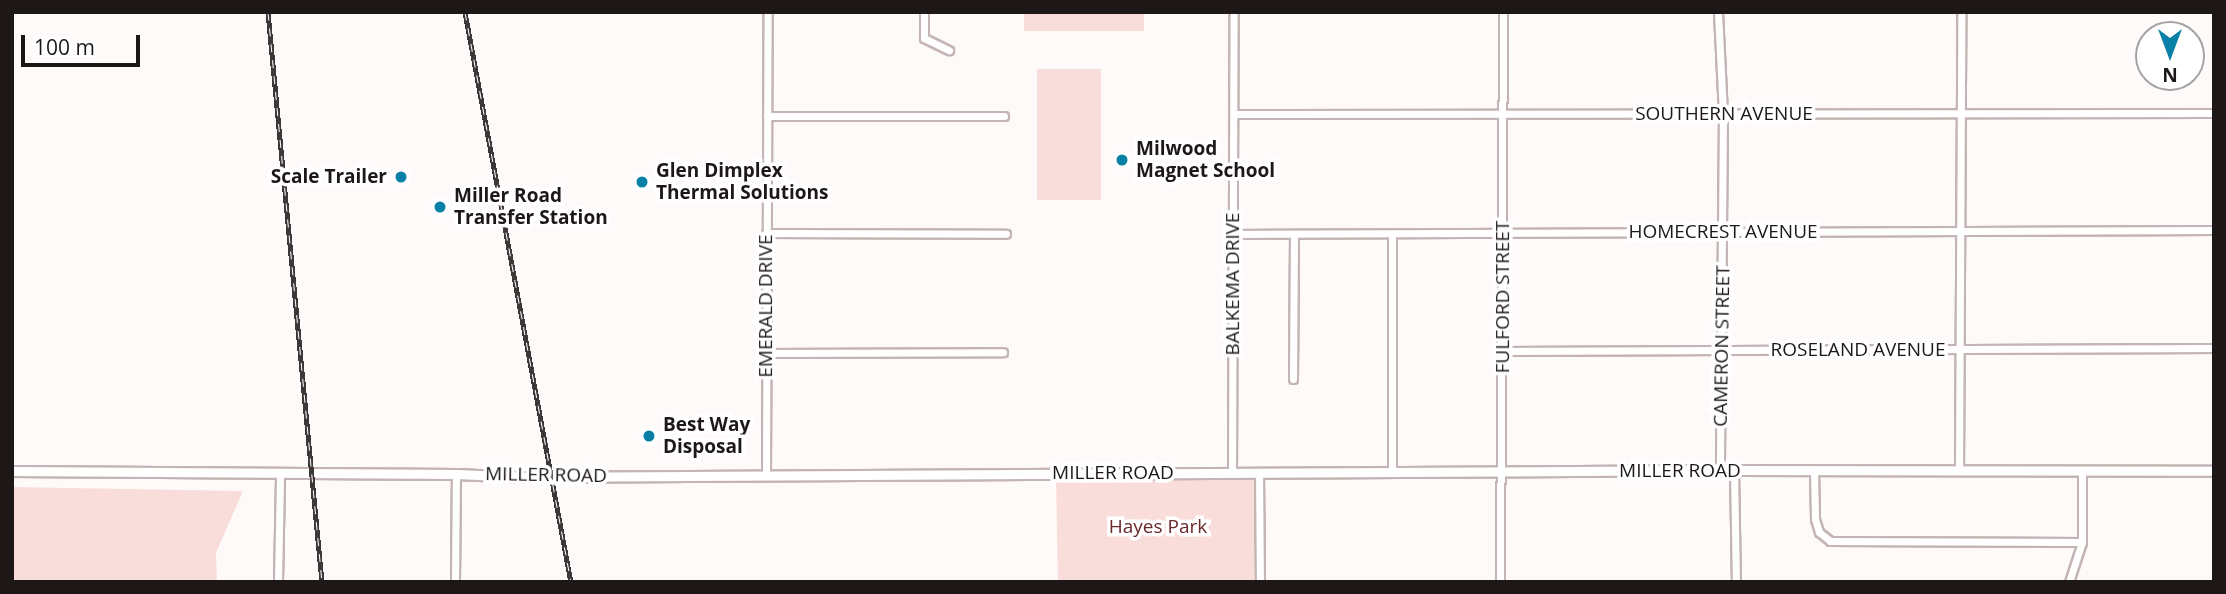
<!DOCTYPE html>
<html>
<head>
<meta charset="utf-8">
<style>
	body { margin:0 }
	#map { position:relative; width:2226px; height:594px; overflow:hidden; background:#fefafa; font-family:"Open Sans",sans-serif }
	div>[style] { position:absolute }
	.green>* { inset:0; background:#f9dddb; transform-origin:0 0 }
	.roads { filter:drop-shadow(2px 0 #c4b5b4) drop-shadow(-2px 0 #c4b5b4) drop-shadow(0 2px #c4b5b4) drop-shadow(0 -2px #c4b5b4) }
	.minor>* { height:7px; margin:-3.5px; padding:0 3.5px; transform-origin:3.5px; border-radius:3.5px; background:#fff }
	.tertiary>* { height:9px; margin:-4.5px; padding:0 4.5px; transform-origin:4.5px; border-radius:4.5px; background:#fff }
	.rail>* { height:5px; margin-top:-2.5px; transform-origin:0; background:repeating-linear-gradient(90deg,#fff 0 8px,#3d3837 0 16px); box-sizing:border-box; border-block:2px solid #3d3837 }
	.dots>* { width:19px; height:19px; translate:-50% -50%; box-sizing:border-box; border:4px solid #fff; border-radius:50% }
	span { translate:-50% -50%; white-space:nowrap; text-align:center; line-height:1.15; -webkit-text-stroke:7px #fff; paint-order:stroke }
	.street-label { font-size:19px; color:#1d1817 }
	.poi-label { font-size:19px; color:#1d1817; font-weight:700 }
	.left { translate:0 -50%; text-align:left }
	.right { translate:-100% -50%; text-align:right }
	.park-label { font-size:19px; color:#6a2828 }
	.frame { position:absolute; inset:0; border:14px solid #1d1817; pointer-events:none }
	.north { position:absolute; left:2135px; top:21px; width:70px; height:70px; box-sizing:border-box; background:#fff; border:2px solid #a5a3a2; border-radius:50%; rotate:180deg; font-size:19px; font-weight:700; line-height:28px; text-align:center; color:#1d1817 }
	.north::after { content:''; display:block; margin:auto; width:24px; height:32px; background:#0980a6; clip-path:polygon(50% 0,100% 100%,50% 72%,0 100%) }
	.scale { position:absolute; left:21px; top:35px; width:119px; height:32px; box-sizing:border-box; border:4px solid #1d1817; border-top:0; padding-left:9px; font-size:21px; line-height:24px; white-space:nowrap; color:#1d1817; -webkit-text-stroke:5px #fff; paint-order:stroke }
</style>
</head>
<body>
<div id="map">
	<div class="green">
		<div style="left:1024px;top:12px;width:120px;height:19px"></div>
		<div style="left:1037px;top:69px;width:64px;height:131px"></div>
		<div style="left:1259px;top:472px;width:110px;height:203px;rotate:89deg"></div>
		<div style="clip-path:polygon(12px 487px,243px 491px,216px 553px,217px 582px,12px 582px)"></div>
	</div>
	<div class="roads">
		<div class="minor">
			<div style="left:924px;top:12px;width:26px;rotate:90deg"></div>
			<div style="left:924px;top:38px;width:28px;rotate:26deg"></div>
			<div style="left:1718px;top:12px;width:102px;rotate:87.2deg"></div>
			<div style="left:1723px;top:114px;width:356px;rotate:90.5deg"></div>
			<div style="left:1234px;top:114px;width:980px;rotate:-0.06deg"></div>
			<div style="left:767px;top:116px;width:237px"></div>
			<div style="left:766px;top:233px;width:240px;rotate:0.2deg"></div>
			<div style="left:1233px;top:234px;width:981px;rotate:-0.23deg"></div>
			<div style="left:1392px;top:234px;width:238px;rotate:90deg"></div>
			<div style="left:1503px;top:351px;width:711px;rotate:-0.24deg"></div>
			<div style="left:767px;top:353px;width:236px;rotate:-0.2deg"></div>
			<div style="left:1293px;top:379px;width:145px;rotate:-89.6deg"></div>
			<div style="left:1734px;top:470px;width:112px;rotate:89deg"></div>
			<div style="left:1814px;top:470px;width:49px;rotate:88.8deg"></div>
			<div style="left:1815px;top:519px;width:14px;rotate:73deg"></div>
			<div style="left:1819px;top:532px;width:14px;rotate:39deg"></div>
			<div style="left:1830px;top:541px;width:252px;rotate:0.2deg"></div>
			<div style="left:1959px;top:470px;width:458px;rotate:-89.7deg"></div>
			<div style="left:1232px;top:472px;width:460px;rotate:-89.8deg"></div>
			<div style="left:1259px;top:472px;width:110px;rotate:89.5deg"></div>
			<div style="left:766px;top:474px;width:462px;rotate:-89.8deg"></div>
			<div style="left:278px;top:582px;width:108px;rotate:-88.9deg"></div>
			<div style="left:455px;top:582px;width:108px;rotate:-89.5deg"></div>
			<div style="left:1500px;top:582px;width:570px;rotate:-89.7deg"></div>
			<div style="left:2069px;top:582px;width:42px;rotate:-72deg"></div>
			<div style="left:2082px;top:542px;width:72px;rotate:-90deg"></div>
		</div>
		<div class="tertiary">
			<div style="left:12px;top:471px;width:444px;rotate:0.4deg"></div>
			<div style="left:456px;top:474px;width:65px;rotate:2.6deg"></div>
			<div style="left:521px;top:477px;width:1213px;rotate:-0.33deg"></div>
			<div style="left:1734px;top:470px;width:480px;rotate:0.1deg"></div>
		</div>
	</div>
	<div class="rail">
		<div style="left:268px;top:12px;width:573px;rotate:84.59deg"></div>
		<div style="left:465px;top:12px;width:580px;rotate:79.47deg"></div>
	</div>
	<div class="dots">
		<div style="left:1122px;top:160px;background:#0980a6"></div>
		<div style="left:401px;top:177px;background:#0980a6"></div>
		<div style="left:642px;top:182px;background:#0980a6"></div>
		<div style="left:440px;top:207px;background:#0980a6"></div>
		<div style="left:649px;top:436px;background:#0980a6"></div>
	</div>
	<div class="street-label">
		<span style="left:1724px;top:114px">SOUTHERN AVENUE</span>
		<span style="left:1723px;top:232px">HOMECREST AVENUE</span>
		<span style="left:1233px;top:284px;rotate:-90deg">BALKEMA DRIVE</span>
		<span style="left:1503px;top:297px;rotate:-90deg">FULFORD STREET</span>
		<span style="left:766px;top:306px;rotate:-90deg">EMERALD DRIVE</span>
		<span style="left:1722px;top:346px;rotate:-89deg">CAMERON STREET</span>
		<span style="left:1858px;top:350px">ROSELAND AVENUE</span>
		<span style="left:1680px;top:471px">MILLER ROAD</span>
		<span style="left:1113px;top:473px">MILLER ROAD</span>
		<span style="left:546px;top:475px;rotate:1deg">MILLER ROAD</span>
	</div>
	<div class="poi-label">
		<span class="left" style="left:1136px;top:160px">Milwood<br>Magnet School</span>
		<span class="left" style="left:656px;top:182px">Glen Dimplex<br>Thermal Solutions</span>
		<span class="right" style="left:387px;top:177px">Scale Trailer</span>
		<span class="left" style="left:454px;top:207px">Miller Road<br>Transfer Station</span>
		<span class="left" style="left:663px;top:436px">Best Way<br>Disposal</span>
	</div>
	<div class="park-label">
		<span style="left:1158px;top:527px">Hayes Park</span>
	</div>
	<div class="frame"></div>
	<div class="north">N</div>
	<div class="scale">100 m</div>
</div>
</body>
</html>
